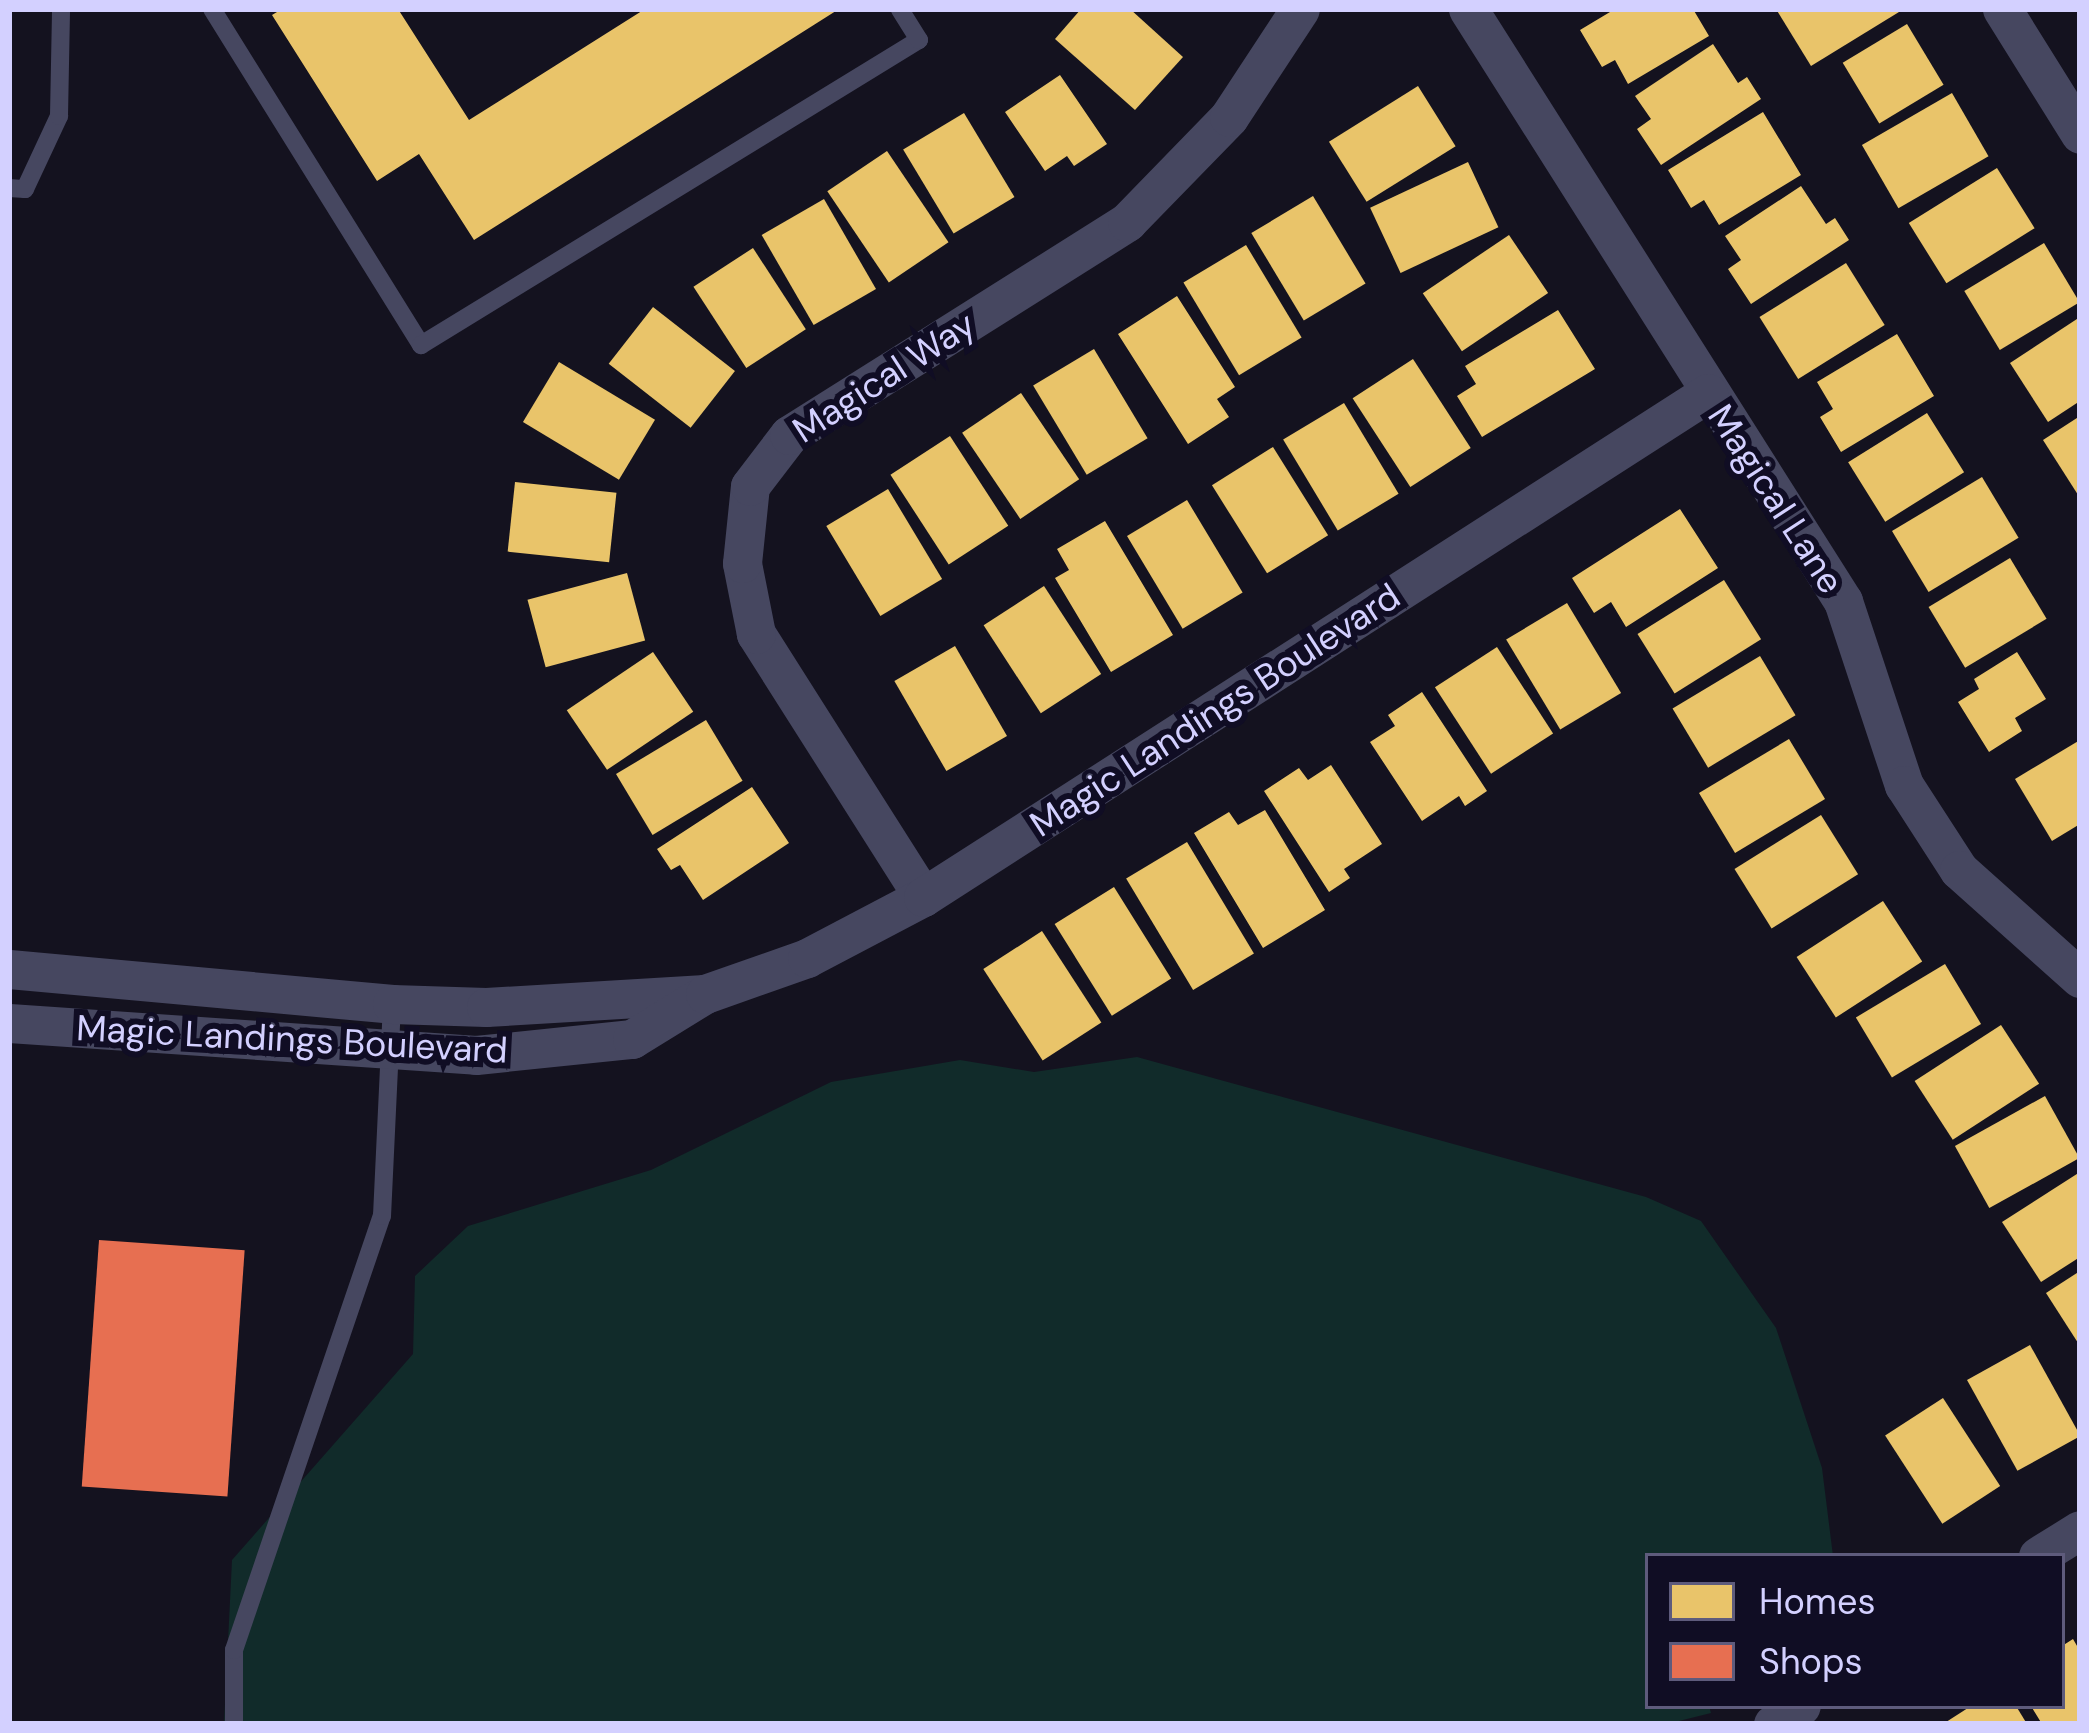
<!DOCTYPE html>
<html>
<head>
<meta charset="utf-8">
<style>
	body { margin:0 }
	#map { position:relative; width:2089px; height:1733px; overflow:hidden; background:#14121f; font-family:"DM Sans",sans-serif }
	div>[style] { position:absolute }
	.green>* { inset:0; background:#112b2a }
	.homes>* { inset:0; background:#e9c46a; transform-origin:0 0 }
	.shops>* { inset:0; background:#e76f51; transform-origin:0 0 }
	.lane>* { height:18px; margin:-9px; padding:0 9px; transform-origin:9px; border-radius:9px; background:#464760 }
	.street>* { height:39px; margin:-19.5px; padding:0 19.5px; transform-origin:19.5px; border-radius:19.5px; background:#464760 }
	span { translate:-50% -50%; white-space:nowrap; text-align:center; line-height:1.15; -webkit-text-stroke:12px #100d24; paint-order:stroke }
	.street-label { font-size:36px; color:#d3d0ff }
	.frame { position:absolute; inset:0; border:12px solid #d3d0ff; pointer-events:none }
	.legend { position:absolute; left:1645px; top:1553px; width:420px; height:156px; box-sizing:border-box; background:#100d24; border:3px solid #5e5b7c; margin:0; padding:15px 21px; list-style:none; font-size:36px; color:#d3d0ff }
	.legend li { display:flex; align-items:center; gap:24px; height:60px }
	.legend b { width:60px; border:3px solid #5e5b7c }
</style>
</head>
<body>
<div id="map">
	<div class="green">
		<div style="clip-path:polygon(1137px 1057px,1646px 1197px,1701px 1221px,1776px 1328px,1822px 1468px,1833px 1556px,1648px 1556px,1648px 1706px,1709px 1706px,1711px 1713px,1667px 1724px,224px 1724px,232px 1560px,413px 1354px,415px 1276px,468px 1226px,651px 1170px,831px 1082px,960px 1060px,1034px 1072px)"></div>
	</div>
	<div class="homes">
		<div style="clip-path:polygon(282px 9px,398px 9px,469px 120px,645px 9px,839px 9px,474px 240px,419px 154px,377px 181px,272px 15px)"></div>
		<div style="clip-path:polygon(1081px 9px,1130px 9px,1183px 57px,1135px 110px,1055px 39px)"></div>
		<div style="clip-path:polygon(1615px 9px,1693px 9px,1709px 36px,1628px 84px,1615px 60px,1602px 67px,1580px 30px)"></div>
		<div style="clip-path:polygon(1776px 9px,1897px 9px,1899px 12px,1811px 66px)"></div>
		<div style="left:1907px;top:24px;width:71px;height:75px;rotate:59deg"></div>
		<div style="clip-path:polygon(1713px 44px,1738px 83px,1747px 77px,1761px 99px,1661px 165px,1637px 129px,1651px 119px,1635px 96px)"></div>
		<div style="clip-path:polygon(1060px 75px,1107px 144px,1074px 166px,1067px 156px,1045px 171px,1005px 112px)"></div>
		<div style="left:1418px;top:86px;width:71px;height:105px;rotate:58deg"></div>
		<div style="left:1952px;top:93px;width:73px;height:104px;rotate:60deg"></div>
		<div style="clip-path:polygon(1763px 112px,1801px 175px,1719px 225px,1704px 200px,1691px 208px,1668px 170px)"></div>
		<div style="left:964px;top:113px;width:98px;height:71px;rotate:59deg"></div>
		<div style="left:887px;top:151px;width:110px;height:72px;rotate:56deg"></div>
		<div style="left:1468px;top:162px;width:72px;height:108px;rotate:65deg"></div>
		<div style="left:1997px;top:168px;width:71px;height:104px;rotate:58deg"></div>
		<div style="clip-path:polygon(1801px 186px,1826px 224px,1835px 218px,1849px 240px,1751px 304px,1728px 269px,1741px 260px,1725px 236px)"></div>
		<div style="left:1313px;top:196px;width:102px;height:72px;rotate:59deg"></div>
		<div style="left:824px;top:199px;width:104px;height:72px;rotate:60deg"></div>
		<div style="left:1509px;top:235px;width:70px;height:104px;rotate:56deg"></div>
		<div style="left:2044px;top:243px;width:69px;height:93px;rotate:59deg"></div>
		<div style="left:1246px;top:245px;width:108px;height:73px;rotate:59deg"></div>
		<div style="left:753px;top:248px;width:97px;height:71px;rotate:57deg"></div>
		<div style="left:1846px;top:263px;width:73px;height:102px;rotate:58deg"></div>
		<div style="clip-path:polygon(1177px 296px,1235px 387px,1217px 399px,1229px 417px,1188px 444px,1118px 334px)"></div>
		<div style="left:653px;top:307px;width:104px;height:72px;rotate:38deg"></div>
		<div style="clip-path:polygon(1558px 310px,1595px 369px,1482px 437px,1457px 396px,1476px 384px,1465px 366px)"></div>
		<div style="clip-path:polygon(2080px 317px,2080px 401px,2048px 422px,2010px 363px)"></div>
		<div style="clip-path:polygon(1897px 334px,1934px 396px,1841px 452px,1820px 417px,1833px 409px,1817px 382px)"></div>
		<div style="left:1094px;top:349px;width:104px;height:71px;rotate:59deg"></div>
		<div style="left:1413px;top:359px;width:106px;height:72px;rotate:57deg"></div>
		<div style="left:559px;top:362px;width:112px;height:70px;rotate:31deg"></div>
		<div style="left:1021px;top:393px;width:104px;height:71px;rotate:56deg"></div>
		<div style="left:1344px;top:403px;width:106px;height:71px;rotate:59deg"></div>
		<div style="left:1927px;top:413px;width:70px;height:93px;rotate:58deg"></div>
		<div style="clip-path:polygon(2080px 416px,2080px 498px,2043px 440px)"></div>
		<div style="left:950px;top:436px;width:107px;height:71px;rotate:57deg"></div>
		<div style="left:1273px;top:447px;width:104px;height:72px;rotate:58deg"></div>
		<div style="left:1982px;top:477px;width:71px;height:105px;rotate:59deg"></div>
		<div style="left:515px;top:482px;width:102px;height:70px;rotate:6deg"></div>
		<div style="left:888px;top:489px;width:105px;height:72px;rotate:59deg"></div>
		<div style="left:1187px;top:500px;width:108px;height:70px;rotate:59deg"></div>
		<div style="clip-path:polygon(1680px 509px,1718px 568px,1626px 627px,1611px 602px,1594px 613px,1572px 578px)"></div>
		<div style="clip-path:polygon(1105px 521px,1173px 635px,1111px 672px,1055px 578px,1069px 570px,1057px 549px)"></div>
		<div style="left:2010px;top:558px;width:71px;height:95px;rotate:59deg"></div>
		<div style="left:627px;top:573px;width:70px;height:103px;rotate:75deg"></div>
		<div style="left:1724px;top:580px;width:70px;height:102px;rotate:58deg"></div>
		<div style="left:1044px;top:586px;width:105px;height:72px;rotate:57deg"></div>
		<div style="left:1567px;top:603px;width:105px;height:71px;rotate:59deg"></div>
		<div style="left:955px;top:646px;width:104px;height:70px;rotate:60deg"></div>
		<div style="left:1497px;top:647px;width:103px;height:74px;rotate:57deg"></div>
		<div style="left:653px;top:652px;width:72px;height:104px;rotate:56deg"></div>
		<div style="clip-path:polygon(2017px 652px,2046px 699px,2015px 718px,2022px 731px,1989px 752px,1958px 702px,1979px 689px,1974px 679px)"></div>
		<div style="left:1760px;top:656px;width:69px;height:102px;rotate:59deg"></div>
		<div style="clip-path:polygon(1422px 692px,1487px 791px,1465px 806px,1459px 796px,1422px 821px,1370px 742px,1395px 726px,1388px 715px)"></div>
		<div style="left:706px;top:720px;width:71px;height:105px;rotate:59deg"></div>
		<div style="left:1789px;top:739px;width:70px;height:105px;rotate:59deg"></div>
		<div style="clip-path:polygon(2080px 740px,2080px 824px,2052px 841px,2015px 779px)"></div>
		<div style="clip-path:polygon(1331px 765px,1382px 844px,1344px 869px,1350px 878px,1329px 892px,1264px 791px,1299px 768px,1308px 780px)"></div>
		<div style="clip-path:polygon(752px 787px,789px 843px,703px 900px,680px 865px,671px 870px,657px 849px)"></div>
		<div style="clip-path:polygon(1265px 810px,1325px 910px,1263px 948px,1194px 833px,1229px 812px,1238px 825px)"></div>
		<div style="left:1821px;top:815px;width:70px;height:102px;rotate:58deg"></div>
		<div style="left:1187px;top:842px;width:130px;height:71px;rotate:59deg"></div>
		<div style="left:1114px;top:887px;width:108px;height:70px;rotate:58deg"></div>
		<div style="left:1883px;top:901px;width:72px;height:103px;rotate:57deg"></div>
		<div style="left:1042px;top:931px;width:109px;height:70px;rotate:57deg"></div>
		<div style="left:1945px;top:964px;width:70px;height:104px;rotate:59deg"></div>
		<div style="left:2001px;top:1025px;width:70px;height:103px;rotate:57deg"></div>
		<div style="left:2045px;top:1096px;width:71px;height:103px;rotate:61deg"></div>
		<div style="clip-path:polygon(2080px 1172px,2080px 1257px,2041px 1282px,2002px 1222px)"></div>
		<div style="clip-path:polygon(2080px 1271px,2080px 1346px,2046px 1293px)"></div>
		<div style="left:2030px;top:1345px;width:104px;height:72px;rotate:61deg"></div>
		<div style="left:1943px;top:1398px;width:105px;height:69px;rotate:57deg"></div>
		<div style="clip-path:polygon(2073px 1639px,2080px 1651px,2080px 1724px,2042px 1724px,2031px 1706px,2062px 1706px,2062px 1646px)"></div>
		<div style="clip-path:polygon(1971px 1706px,2016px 1706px,2027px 1724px,1943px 1724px)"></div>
	</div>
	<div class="shops">
		<div style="left:99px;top:1240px;width:146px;height:247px;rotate:4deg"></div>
	</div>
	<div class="lane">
		<div style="left:212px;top:9px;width:396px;rotate:58.1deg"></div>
		<div style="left:421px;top:345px;width:584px;rotate:-31.49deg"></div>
		<div style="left:919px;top:40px;width:36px;rotate:-122deg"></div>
		<div style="left:9px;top:188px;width:16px;rotate:4deg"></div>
		<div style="left:25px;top:189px;width:81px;rotate:-65deg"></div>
		<div style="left:59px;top:116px;width:107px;rotate:-88.9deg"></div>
		<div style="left:234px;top:1724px;width:74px;rotate:-90deg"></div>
		<div style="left:234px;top:1650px;width:459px;rotate:-71.2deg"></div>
		<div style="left:382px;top:1216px;width:212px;rotate:-87.3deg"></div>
	</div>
	<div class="street">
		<div style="left:1468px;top:9px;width:701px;rotate:57.65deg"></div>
		<div style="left:1843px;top:601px;width:194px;rotate:71.7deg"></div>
		<div style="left:1904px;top:785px;width:101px;rotate:57.1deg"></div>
		<div style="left:1959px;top:870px;width:162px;rotate:41.8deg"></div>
		<div style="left:2002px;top:9px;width:147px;rotate:58deg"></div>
		<div style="left:923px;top:897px;width:312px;rotate:-122.4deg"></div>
		<div style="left:756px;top:634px;width:72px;rotate:-101.2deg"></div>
		<div style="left:742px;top:563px;width:77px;rotate:-84.1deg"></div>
		<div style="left:750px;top:486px;width:64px;rotate:-52.6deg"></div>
		<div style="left:789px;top:435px;width:400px;rotate:-32.2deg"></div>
		<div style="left:1127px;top:222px;width:146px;rotate:-45.8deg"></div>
		<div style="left:1229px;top:117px;width:129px;rotate:-56.7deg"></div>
		<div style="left:9px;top:969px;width:385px;rotate:5.2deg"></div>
		<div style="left:392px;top:1004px;width:94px;rotate:1.8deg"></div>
		<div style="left:486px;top:1007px;width:219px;rotate:-3.4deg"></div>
		<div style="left:9px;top:1023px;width:468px;rotate:3.9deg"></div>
		<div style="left:476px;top:1055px;width:157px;rotate:-5.9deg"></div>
		<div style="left:632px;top:1039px;width:86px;rotate:-31.7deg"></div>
		<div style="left:705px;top:994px;width:108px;rotate:-19.4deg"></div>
		<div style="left:807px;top:958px;width:131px;rotate:-27.7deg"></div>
		<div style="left:923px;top:897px;width:933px;rotate:-32.7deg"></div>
		<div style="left:2038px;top:1556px;width:49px;rotate:-31.8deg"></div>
		<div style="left:1773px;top:1724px;width:33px;rotate:-33deg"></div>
	</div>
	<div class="street-label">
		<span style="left:884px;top:377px;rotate:-33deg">Magical Way</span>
		<span style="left:1776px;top:499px;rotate:57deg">Magical Lane</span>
		<span style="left:1215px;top:710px;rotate:-33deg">Magic Landings Boulevard</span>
		<span style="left:292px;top:1039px;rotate:3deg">Magic Landings Boulevard</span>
	</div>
	<div class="frame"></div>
	<ul class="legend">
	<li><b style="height:33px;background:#e9c46a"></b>Homes</li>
	<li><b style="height:33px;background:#e76f51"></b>Shops</li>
	</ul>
</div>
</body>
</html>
